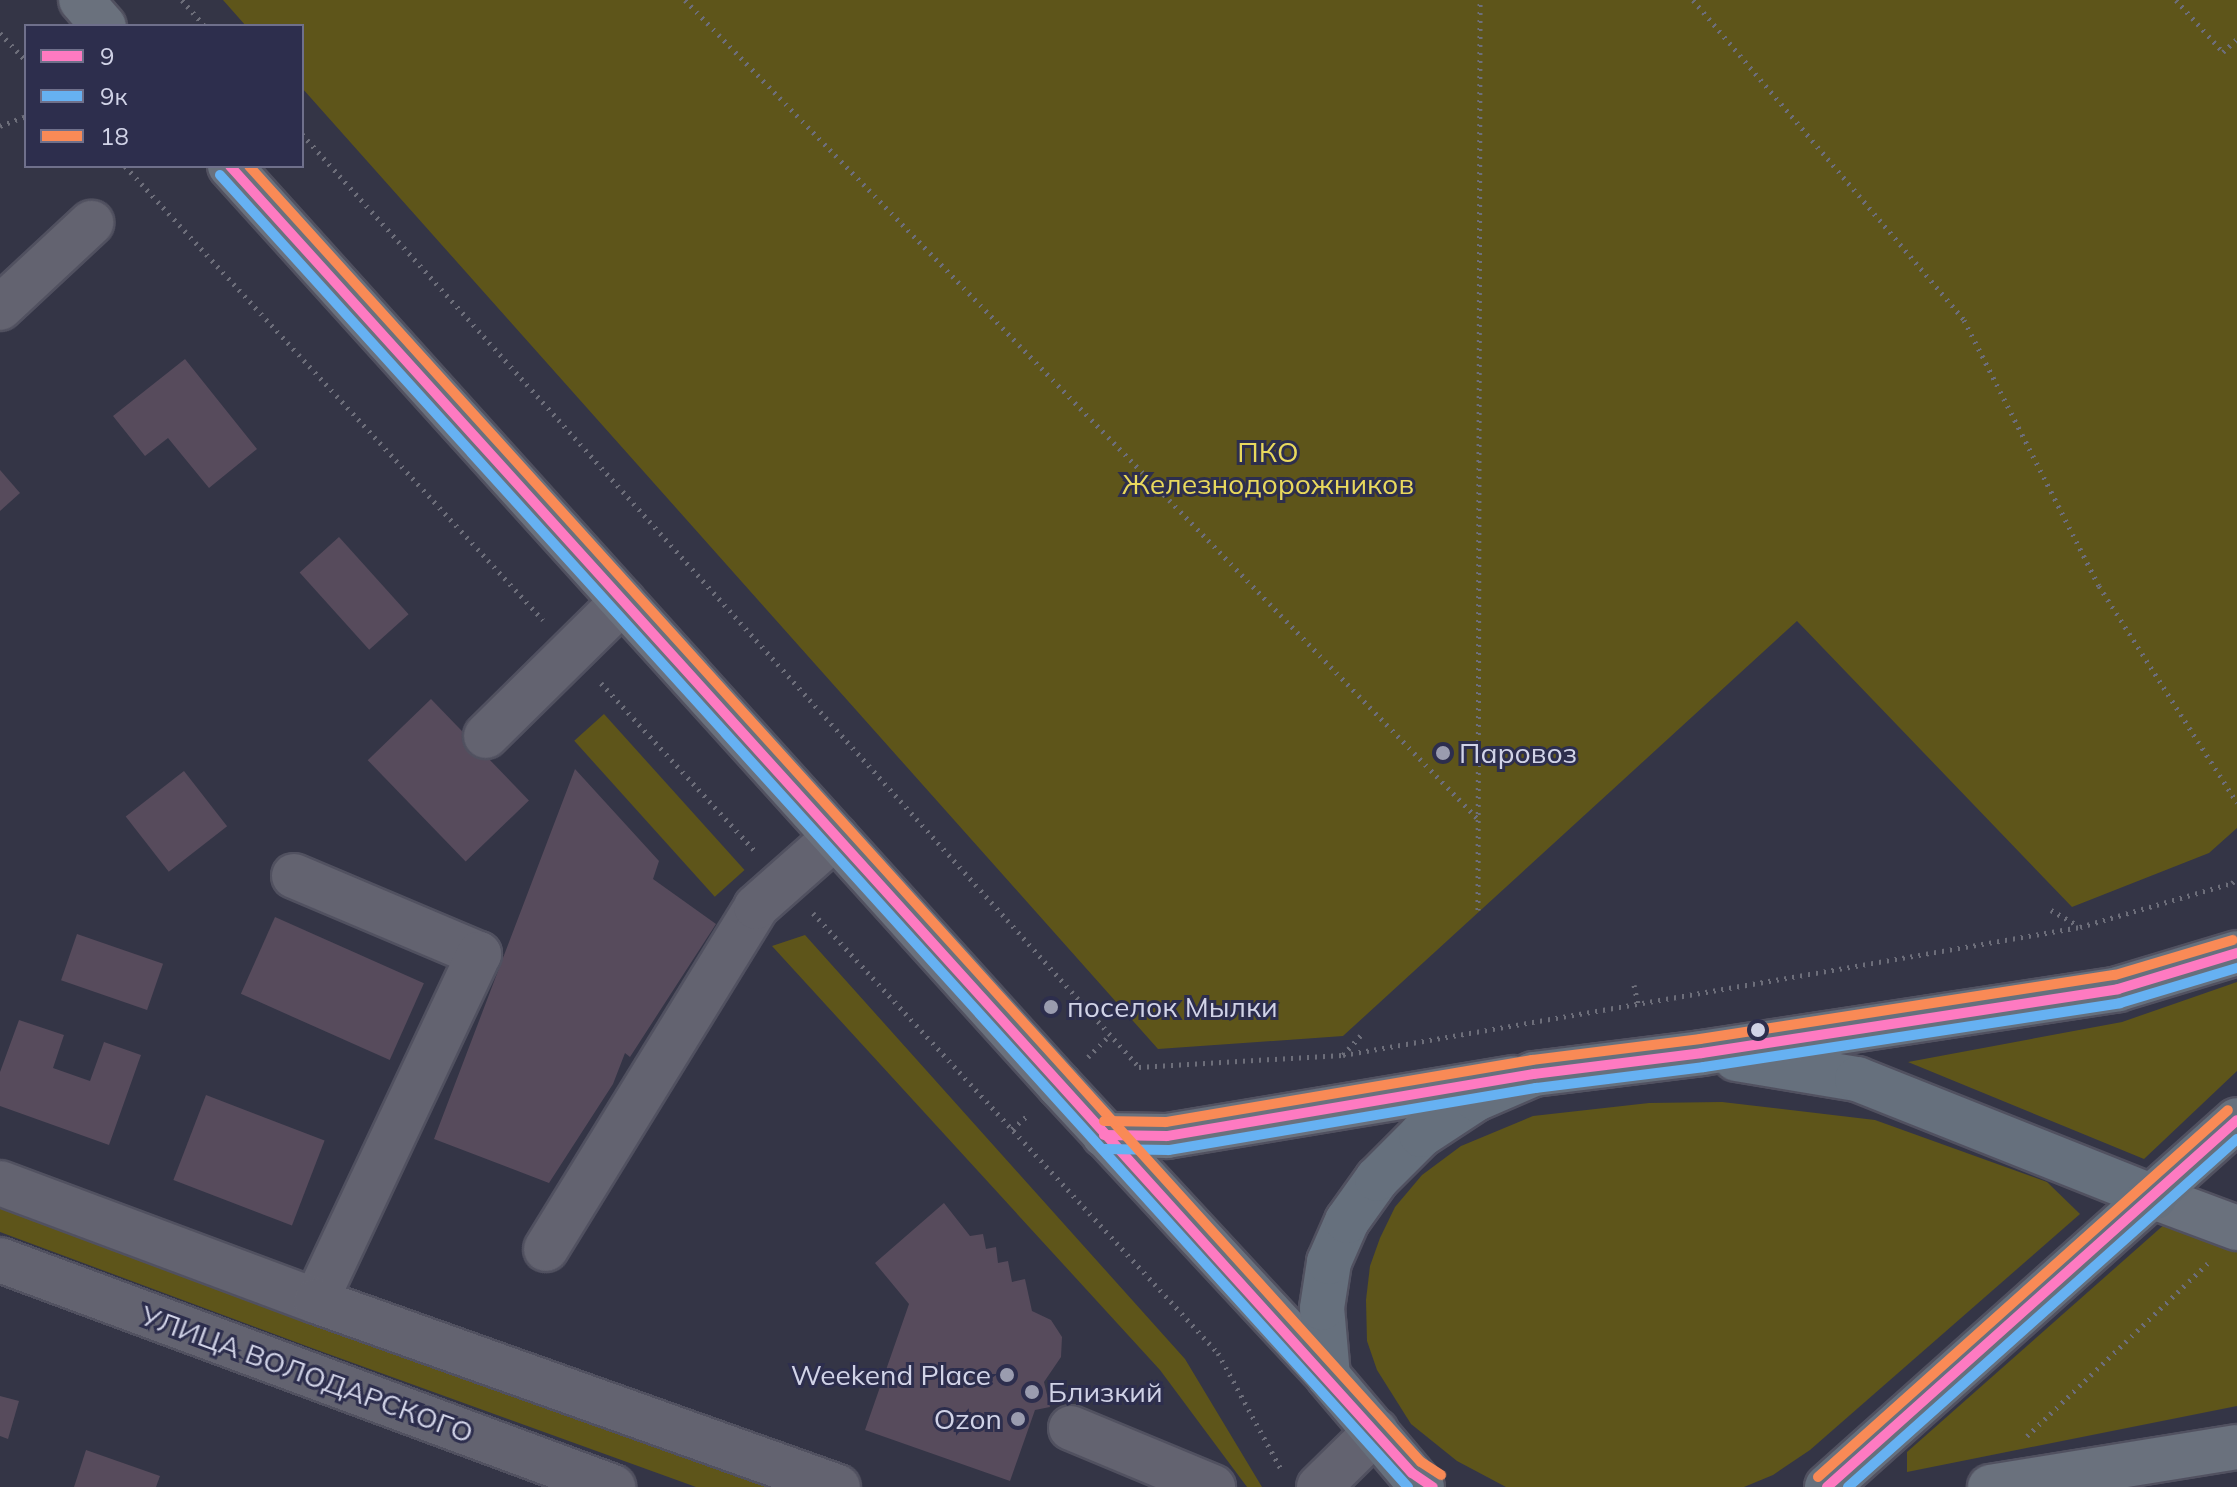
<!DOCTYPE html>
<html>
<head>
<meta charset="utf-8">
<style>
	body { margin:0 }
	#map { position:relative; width:2237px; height:1487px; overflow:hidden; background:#343546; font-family:Mulish,sans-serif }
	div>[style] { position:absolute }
	.green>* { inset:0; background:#5e551a; transform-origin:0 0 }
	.building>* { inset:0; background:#574b5c; transform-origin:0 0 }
	.path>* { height:5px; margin-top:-2.5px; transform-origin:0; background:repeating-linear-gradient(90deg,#6d6e7a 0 2px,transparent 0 8px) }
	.roads { filter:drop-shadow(2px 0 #515160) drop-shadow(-2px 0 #515160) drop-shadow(0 2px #515160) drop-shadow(0 -2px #515160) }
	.minor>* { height:44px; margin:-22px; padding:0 22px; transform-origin:22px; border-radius:22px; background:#636370 }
	.major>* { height:44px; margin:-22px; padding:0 22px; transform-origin:22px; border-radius:22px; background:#6a717d }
	.highway>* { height:44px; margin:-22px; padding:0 22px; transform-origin:22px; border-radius:22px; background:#66707d }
	.bus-1>* { height:10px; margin:-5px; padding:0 5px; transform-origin:5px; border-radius:5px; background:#fe7ac1 }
	.bus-2>* { height:10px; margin:-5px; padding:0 5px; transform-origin:5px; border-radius:5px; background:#66b1f2 }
	.bus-3>* { height:10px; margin:-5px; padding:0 5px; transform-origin:5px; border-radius:5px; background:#f98a56 }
	.dots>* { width:22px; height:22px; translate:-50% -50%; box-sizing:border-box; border:4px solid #2d2e4d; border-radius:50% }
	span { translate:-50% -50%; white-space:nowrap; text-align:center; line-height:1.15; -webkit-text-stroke:6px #2d2e4d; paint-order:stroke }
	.park-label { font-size:28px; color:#e9d95d }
	.poi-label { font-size:28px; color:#d1d3e7 }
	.left { translate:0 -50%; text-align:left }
	.right { translate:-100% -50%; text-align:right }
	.street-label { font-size:28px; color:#d1d3e7 }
	.legend { position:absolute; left:24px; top:24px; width:280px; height:144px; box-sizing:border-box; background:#2d2e4d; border:2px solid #6f708b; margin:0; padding:10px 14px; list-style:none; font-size:24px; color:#d1d3e7 }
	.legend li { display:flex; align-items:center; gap:16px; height:40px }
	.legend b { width:40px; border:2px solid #6f708b }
</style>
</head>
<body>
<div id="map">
	<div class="green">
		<div style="clip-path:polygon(223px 0,2237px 0,2237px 828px,2209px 853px,2072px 907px,1797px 621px,1343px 1036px,1158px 1049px,302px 88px,302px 26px,246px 26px)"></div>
		<div style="left:604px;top:714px;width:210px;height:40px;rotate:48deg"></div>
		<div style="clip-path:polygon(805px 935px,1185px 1359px,1262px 1487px,1247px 1487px,1160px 1370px,772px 946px)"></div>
		<div style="clip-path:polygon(2237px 982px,2237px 1071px,2144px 1159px,1908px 1062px,2122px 1022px)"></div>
		<div style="clip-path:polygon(1722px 1102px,1875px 1120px,2047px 1182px,2080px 1214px,1810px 1450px,1773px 1475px,1744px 1487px,1506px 1487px,1457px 1461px,1411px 1424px,1377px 1370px,1367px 1341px,1366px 1300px,1370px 1266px,1380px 1238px,1395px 1207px,1422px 1175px,1461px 1146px,1533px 1116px,1649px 1103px)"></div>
		<div style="clip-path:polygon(0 1200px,785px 1487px,696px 1487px,309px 1347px,0 1232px)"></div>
		<div style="clip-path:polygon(2166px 1223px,2237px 1249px,2237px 1406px,1907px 1472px,1907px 1452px)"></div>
	</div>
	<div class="building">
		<div style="clip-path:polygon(185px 359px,257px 449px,209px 488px,168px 438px,145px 456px,113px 416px)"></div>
		<div style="clip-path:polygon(0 470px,20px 493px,0 511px)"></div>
		<div style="left:339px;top:537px;width:104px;height:53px;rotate:48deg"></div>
		<div style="left:431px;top:699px;width:141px;height:88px;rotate:46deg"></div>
		<div style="clip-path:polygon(575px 769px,659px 861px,653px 879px,716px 924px,630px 1057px,625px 1053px,613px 1084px,549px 1183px,434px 1139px)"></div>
		<div style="left:184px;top:771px;width:70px;height:74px;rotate:52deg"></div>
		<div style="left:275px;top:917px;width:163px;height:84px;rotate:24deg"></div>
		<div style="left:77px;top:934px;width:91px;height:49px;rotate:19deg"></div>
		<div style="clip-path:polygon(19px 1020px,64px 1035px,53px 1068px,90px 1081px,104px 1042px,141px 1055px,109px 1145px,0 1106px,0 1072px)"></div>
		<div style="left:206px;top:1095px;width:127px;height:91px;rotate:21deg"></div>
		<div style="clip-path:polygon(944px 1203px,970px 1236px,983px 1234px,986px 1249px,996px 1247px,998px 1263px,1008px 1261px,1012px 1282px,1025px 1279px,1032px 1311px,1051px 1320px,1062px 1337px,1061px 1357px,1044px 1382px,1050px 1407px,1035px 1410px,1010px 1481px,865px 1430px,909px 1304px,875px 1263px)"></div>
		<div style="clip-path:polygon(0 1396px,19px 1401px,8px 1439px,0 1436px)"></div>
		<div style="clip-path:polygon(86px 1450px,160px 1476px,156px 1487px,74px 1487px)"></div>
	</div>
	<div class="path">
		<div style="left:182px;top:0;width:35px;rotate:49deg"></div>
		<div style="left:685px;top:0;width:1141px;rotate:45.92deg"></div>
		<div style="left:1693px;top:0;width:419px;rotate:49.7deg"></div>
		<div style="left:1964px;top:320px;width:298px;rotate:63.1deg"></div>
		<div style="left:2099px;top:586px;width:257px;rotate:57.5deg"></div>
		<div style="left:2176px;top:0;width:70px;rotate:47.9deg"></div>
		<div style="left:2223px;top:52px;width:19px;rotate:-43deg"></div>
		<div style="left:0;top:33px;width:38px;rotate:47deg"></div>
		<div style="left:0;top:126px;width:28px;rotate:-21deg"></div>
		<div style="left:302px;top:134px;width:1253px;rotate:48.1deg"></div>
		<div style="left:1139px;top:1067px;width:204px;rotate:-3.4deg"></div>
		<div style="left:1343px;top:1055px;width:748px;rotate:-9.85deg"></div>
		<div style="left:2080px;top:927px;width:158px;rotate:-16.1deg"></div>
		<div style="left:2232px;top:883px;width:6px;rotate:-39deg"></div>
		<div style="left:125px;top:166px;width:617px;rotate:47.36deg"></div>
		<div style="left:601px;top:683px;width:231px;rotate:47.5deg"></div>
		<div style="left:1478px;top:910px;width:910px;rotate:-89.87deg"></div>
		<div style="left:2051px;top:910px;width:32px;rotate:30deg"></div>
		<div style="left:813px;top:913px;width:598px;rotate:47.37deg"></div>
		<div style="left:1218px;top:1353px;width:132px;rotate:61.5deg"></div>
		<div style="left:1634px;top:985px;width:19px;rotate:78deg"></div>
		<div style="left:1343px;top:1055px;width:31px;rotate:-48deg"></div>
		<div style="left:1088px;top:1057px;width:31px;rotate:-45deg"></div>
		<div style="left:1012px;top:1129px;width:23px;rotate:-41deg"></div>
		<div style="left:2027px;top:1436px;width:250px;rotate:-43.7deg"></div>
	</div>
	<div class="roads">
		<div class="minor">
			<div style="left:0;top:308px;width:125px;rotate:-43deg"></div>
			<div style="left:486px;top:736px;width:192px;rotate:-44.6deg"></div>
			<div style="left:294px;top:876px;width:201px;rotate:22.9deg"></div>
			<div style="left:479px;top:954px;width:383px;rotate:115.2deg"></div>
			<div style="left:0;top:1183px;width:337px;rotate:20.5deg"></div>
			<div style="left:316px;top:1301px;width:554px;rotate:19.61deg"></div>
			<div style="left:546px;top:1249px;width:401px;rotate:-58.4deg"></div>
			<div style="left:756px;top:907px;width:106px;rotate:-41.5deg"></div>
			<div style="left:0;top:1260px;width:654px;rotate:20.32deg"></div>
			<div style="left:1071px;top:1428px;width:154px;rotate:22.6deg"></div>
			<div style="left:1319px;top:1487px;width:80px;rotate:-44.5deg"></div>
		</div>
		<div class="major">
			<div style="left:81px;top:0;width:35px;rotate:49deg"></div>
			<div style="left:230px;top:166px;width:1238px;rotate:47.95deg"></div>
			<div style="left:1059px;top:1085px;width:396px;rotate:47.2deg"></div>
			<div style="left:1104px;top:1135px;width:63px;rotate:0.9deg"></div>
			<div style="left:1167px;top:1136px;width:351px;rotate:-9.5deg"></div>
			<div style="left:2154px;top:1197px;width:89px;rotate:20.5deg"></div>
			<div style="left:1990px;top:1487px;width:250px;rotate:-9.2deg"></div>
		</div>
		<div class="highway">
			<div style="left:1736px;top:1059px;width:123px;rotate:9.4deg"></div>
			<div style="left:1857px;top:1079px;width:320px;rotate:21.7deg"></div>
			<div style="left:1422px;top:1487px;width:145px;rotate:-130.3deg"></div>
			<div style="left:1328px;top:1376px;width:68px;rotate:-95deg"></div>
			<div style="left:1322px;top:1308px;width:47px;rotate:-81.3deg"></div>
			<div style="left:1329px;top:1262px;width:45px;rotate:-66.3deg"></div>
			<div style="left:1347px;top:1221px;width:52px;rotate:-54.5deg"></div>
			<div style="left:1377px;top:1179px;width:62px;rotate:-45deg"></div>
			<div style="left:1421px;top:1135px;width:66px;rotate:-33.2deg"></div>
			<div style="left:1476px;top:1099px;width:63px;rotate:-23.3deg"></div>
			<div style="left:1534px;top:1074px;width:169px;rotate:-7.1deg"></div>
			<div style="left:1702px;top:1053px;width:421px;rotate:-8.7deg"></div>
			<div style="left:2118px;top:989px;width:124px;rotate:-16.8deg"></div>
			<div style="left:1827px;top:1487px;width:550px;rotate:-41.83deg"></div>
		</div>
	</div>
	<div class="bus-1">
		<div style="left:230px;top:166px;width:1762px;rotate:47.88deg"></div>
		<div style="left:1412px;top:1473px;width:25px;rotate:34deg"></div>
		<div style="left:1104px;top:1135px;width:63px;rotate:0.9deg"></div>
		<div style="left:1167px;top:1136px;width:372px;rotate:-9.6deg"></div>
		<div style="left:1534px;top:1074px;width:169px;rotate:-7.1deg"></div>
		<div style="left:1702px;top:1053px;width:421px;rotate:-8.7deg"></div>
		<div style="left:2118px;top:989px;width:124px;rotate:-16.8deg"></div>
		<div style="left:1827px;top:1487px;width:550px;rotate:-41.83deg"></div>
	</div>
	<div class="bus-2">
		<div style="left:220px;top:175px;width:1770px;rotate:47.84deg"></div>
		<div style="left:1104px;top:1149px;width:65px;rotate:0.9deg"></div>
		<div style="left:1169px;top:1150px;width:372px;rotate:-9.6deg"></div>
		<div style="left:1536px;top:1088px;width:169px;rotate:-7.1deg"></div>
		<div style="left:1704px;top:1067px;width:421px;rotate:-8.7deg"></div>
		<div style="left:2120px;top:1003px;width:122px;rotate:-16.7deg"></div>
		<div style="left:1848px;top:1487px;width:522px;rotate:-41.82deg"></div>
	</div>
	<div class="bus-3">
		<div style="left:249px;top:166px;width:1747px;rotate:47.88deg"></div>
		<div style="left:1421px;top:1462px;width:24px;rotate:33deg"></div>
		<div style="left:1104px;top:1121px;width:62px;rotate:0.9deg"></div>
		<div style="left:1166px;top:1122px;width:371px;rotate:-9.6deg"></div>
		<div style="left:1532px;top:1060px;width:169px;rotate:-7.1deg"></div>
		<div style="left:1700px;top:1039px;width:420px;rotate:-8.8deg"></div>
		<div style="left:2115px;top:975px;width:123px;rotate:-16.5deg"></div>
		<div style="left:1818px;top:1477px;width:550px;rotate:-41.83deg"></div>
	</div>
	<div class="dots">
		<div style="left:1443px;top:753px;background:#9a9caf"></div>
		<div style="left:1051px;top:1007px;background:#9a9caf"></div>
		<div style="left:1758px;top:1030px;background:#d1d3e7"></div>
		<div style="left:1007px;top:1375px;background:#9a9caf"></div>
		<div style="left:1032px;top:1392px;background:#9a9caf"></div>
		<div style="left:1018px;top:1419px;background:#9a9caf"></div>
	</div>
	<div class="park-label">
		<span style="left:1268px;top:468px">ПКО<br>Железнодорожников</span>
	</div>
	<div class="poi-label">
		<span class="left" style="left:1459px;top:753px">Паровоз</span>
		<span class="left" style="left:1067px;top:1007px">поселок Мылки</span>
		<span class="right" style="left:991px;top:1375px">Weekend Place</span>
		<span class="left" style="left:1048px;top:1392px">Близкий</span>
		<span class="right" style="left:1002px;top:1419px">Ozon</span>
	</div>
	<div class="street-label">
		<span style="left:307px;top:1374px;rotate:20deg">УЛИЦА ВОЛОДАРСКОГО</span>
	</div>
	<ul class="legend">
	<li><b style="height:10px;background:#fe7ac1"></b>9</li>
	<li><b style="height:10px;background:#66b1f2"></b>9к</li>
	<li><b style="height:10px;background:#f98a56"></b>18</li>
	</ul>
</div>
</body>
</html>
